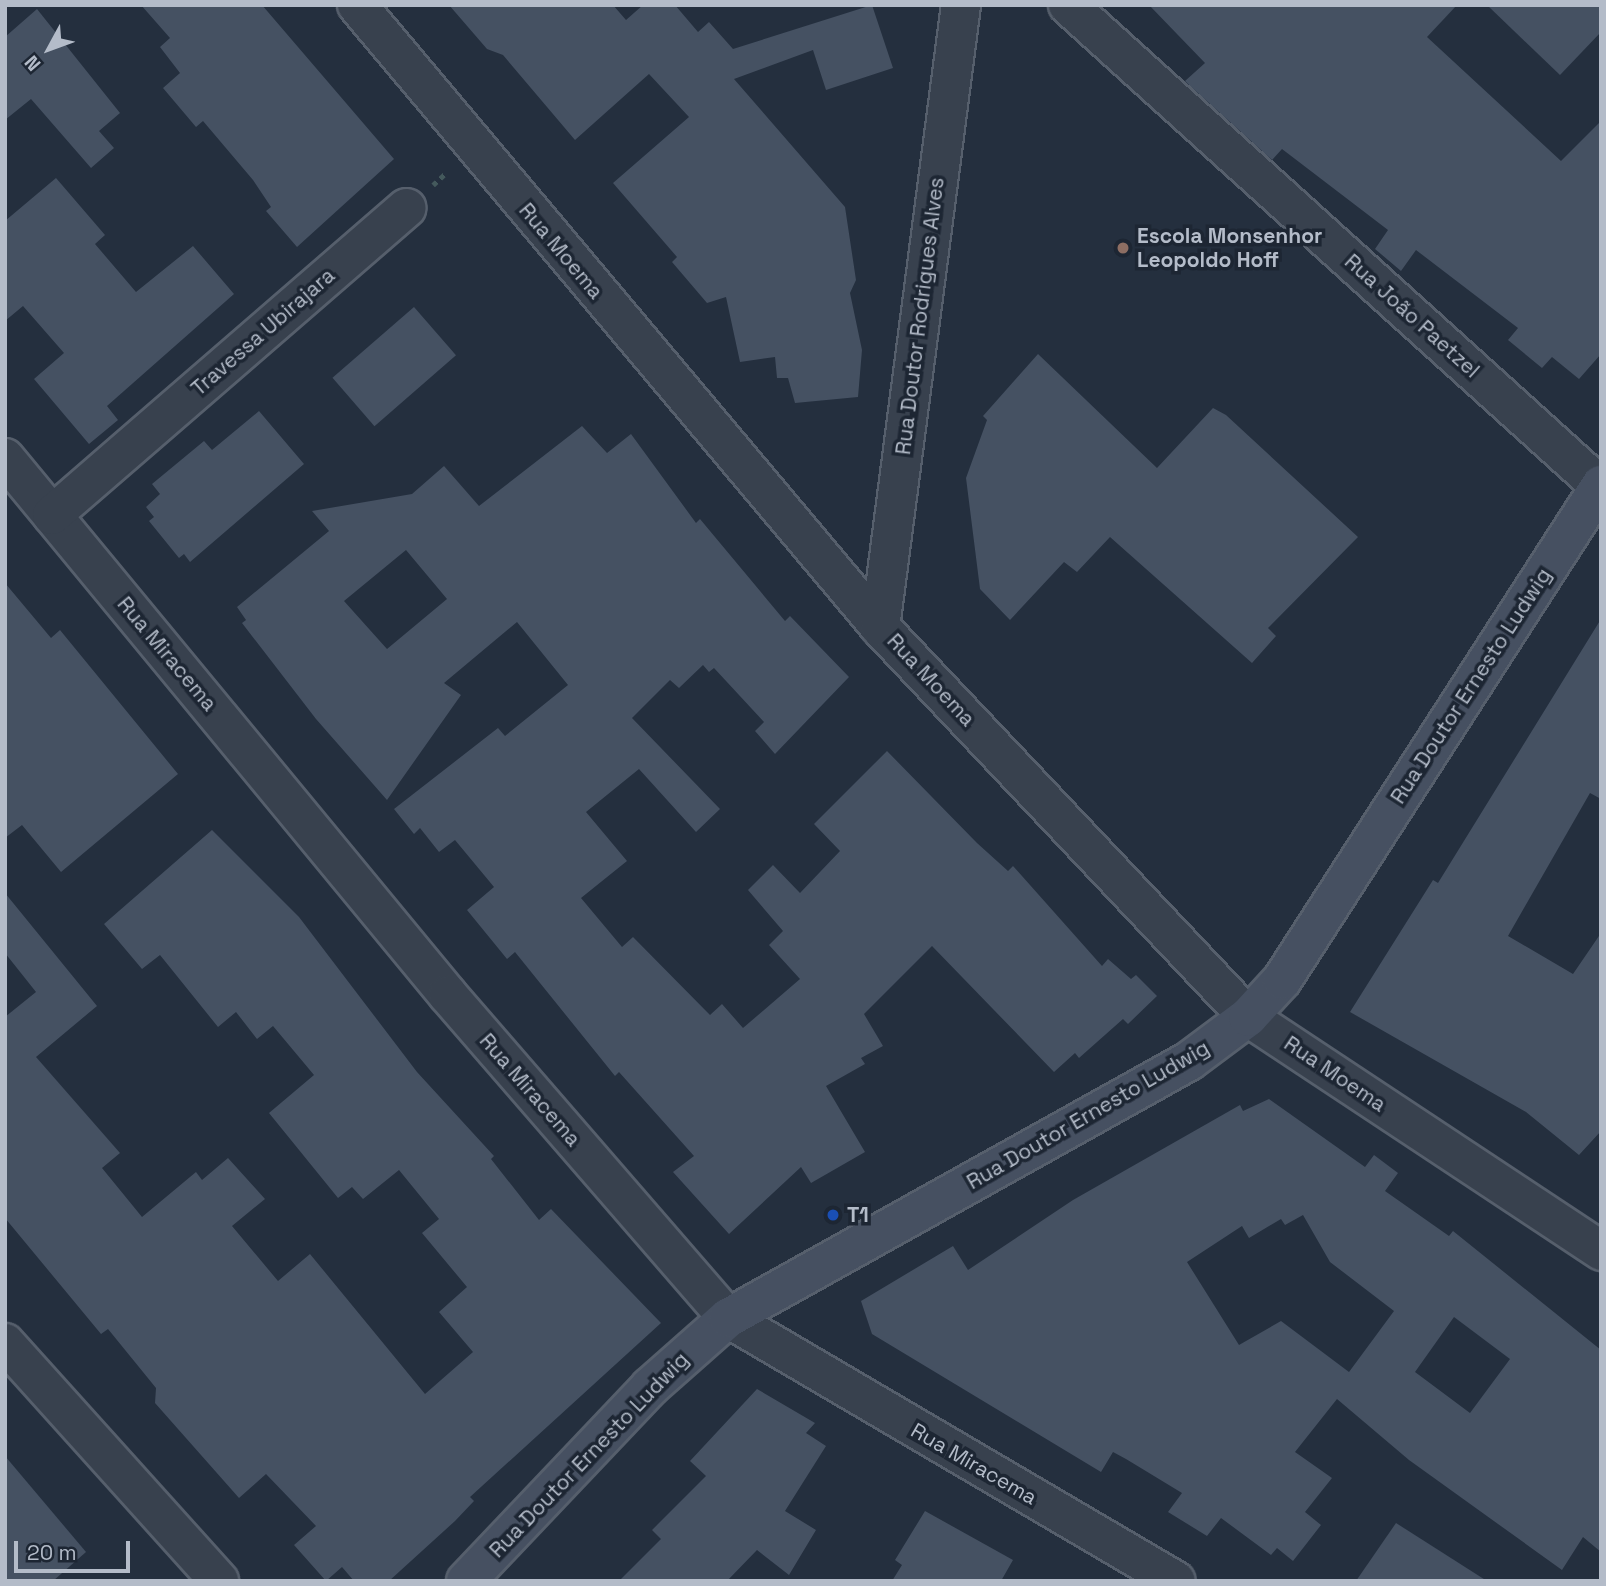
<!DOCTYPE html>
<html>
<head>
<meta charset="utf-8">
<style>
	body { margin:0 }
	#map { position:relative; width:1606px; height:1586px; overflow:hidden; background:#242f3e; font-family:"Space Grotesk",sans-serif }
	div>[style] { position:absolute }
	.building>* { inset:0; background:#455162; transform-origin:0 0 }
	.path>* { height:4.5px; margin-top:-2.25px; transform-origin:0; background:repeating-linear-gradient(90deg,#44595c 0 5px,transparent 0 10px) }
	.roads { filter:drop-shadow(2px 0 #565f6c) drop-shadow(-2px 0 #565f6c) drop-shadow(0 2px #565f6c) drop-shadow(0 -2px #565f6c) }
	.street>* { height:38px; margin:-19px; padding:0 19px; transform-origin:19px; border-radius:19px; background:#38414e }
	.secondary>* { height:38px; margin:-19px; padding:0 19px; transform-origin:19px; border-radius:19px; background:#465061 }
	.dots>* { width:19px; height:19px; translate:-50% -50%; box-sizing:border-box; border:4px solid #1d2633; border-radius:50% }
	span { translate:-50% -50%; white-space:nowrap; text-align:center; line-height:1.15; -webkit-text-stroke:7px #1d2633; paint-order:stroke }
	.poi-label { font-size:21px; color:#b4bcc9; font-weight:700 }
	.left { translate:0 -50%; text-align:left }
	.street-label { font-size:21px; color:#b4bcc9 }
	.frame { position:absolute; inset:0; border:7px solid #b4bcc9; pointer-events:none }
	.north { position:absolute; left:14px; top:14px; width:70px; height:70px; -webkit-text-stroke:5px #1d2633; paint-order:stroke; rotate:229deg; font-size:19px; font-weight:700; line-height:28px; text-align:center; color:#b4bcc9 }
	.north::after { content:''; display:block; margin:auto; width:24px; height:32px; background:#b4bcc9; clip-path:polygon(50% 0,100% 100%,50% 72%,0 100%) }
	.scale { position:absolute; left:14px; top:1541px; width:116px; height:32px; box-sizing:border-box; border:4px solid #b4bcc9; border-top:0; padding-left:9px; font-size:21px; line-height:24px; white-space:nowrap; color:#b4bcc9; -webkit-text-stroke:5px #1d2633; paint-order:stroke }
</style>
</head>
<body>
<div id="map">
	<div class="building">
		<div style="clip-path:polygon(141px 5px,262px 5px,394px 159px,297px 247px,266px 211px,271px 207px,253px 180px,203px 121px,196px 127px,163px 88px,180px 73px,160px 47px,170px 38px)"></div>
		<div style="clip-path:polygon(449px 5px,613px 5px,626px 20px,643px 5px,675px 5px,698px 32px,709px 22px,733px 49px,872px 5px,893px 68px,826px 90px,813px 50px,734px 79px,845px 207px,856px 280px,850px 293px,862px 350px,858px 397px,795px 403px,788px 378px,777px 378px,775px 357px,740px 362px,726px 297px,707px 303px,672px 262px,677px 257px,613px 183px,689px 117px,649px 74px,575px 140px,503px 55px,487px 49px)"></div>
		<div style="clip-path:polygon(1149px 5px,1457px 5px,1427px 37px,1561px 161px,1601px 121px,1601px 354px,1579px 379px,1552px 357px,1542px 368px,1508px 340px,1518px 328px,1416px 250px,1401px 271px,1375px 249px,1388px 230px,1282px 149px,1272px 160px,1189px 85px,1185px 81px,1205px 63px)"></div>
		<div style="clip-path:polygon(1487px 5px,1601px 5px,1601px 32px,1560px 75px)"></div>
		<div style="clip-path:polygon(37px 9px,120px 113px,99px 131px,114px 148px,91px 168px,31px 99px,5px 120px,5px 37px)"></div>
		<div style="clip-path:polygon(56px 178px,105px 235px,95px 244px,136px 292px,193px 246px,234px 294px,107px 406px,118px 420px,89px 444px,34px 379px,64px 353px,23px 306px,5px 321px,5px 221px)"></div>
		<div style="left:414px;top:307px;width:64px;height:108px;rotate:49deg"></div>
		<div style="clip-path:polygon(1038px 354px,1157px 468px,1213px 408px,1226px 415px,1358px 537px,1268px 628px,1276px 636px,1252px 663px,1110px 537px,1077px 572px,1064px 562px,1010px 620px,980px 589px,966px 478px,987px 420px,983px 416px)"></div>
		<div style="clip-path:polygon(259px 411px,304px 464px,190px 562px,184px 554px,179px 558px,149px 521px,154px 517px,146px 507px,160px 494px,152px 484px,204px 441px,212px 450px)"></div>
		<div style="clip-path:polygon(evenodd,582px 426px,607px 453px,631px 434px,696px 523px,700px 519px,785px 621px,790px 616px,849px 677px,775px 754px,755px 731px,764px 722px,714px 668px,709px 672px,703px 665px,679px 688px,670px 680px,632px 718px,720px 809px,696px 832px,639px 769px,586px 812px,627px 861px,581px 898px,622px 947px,633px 937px,710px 1015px,722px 1004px,743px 1028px,800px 979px,769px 945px,783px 931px,748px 890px,773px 865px,800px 893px,840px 851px,814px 824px,887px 751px,977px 843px,1008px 871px,1013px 866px,1102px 966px,1108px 959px,1131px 979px,1136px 975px,1157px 996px,1128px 1024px,1123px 1019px,1079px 1058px,1075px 1053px,1054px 1072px,932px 946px,864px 1014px,883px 1046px,861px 1058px,865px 1064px,826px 1086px,865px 1152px,811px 1183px,801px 1167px,729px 1234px,673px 1172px,694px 1156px,619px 1072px,615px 1076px,515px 952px,507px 959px,467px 910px,494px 887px,455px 840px,439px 852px,420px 828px,414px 834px,394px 809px,498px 728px,505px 736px,568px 685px,517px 622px,444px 683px,461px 695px,387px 800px,316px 719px,242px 623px,246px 620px,237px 607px,329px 531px,312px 511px,412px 494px,444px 466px,479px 506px,582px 426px,406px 550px,447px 599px,387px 649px,344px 601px,406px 550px)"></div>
		<div style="clip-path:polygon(5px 583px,51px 638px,60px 630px,178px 774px,61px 872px,22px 825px,5px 838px)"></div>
		<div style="clip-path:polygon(1601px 619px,1601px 799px,1590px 793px,1508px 936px,1573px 974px,1601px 933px,1601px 1131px,1579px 1155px,1526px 1112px,1350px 1012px,1433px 880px,1438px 883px)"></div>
		<div style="clip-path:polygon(212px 830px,299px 917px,417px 1072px,494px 1156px,491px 1159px,539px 1220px,551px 1209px,661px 1323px,470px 1497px,474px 1501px,455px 1521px,389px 1581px,354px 1581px,342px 1567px,326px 1581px,294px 1545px,316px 1526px,266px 1474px,239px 1498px,155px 1403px,156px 1388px,108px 1329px,101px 1334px,5px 1218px,5px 1017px,36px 992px,5px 953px,5px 893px,97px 1006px,36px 1057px,120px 1153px,102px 1168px,142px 1217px,196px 1172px,202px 1180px,228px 1158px,265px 1199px,232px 1226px,278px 1281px,310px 1254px,425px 1394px,473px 1352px,439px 1312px,467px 1287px,422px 1233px,439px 1219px,399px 1170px,363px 1199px,352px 1187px,338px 1198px,269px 1113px,314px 1075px,273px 1026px,257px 1039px,236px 1012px,218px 1027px,160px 955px,142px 969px,104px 924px)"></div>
		<div style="clip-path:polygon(evenodd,1269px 1099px,1365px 1167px,1374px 1155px,1398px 1173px,1385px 1191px,1449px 1236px,1453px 1231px,1601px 1350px,1601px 1552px,1583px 1537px,1562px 1570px,1409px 1460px,1337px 1399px,1295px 1452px,1332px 1478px,1305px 1512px,1321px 1525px,1293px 1561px,1277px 1548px,1271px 1555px,1221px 1518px,1207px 1536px,1168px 1512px,1182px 1493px,1126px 1459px,1113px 1452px,1101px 1472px,872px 1334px,861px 1301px,953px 1246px,968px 1270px,1073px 1200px,1240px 1105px,1243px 1111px,1269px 1099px,1303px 1215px,1330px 1262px,1394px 1311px,1349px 1372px,1281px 1321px,1239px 1345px,1187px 1262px,1242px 1226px,1249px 1238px,1281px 1219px,1285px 1225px,1303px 1215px,1269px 1099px,1454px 1317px,1510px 1359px,1470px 1413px,1415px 1372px,1454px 1317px)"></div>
		<div style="clip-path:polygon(757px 1389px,815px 1423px,806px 1433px,826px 1446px,785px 1511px,816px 1530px,789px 1575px,757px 1550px,727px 1581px,619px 1581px,661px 1539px,652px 1530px,706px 1476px,690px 1461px)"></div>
		<div style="clip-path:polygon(5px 1456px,86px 1552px,53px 1581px,5px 1581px)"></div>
		<div style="clip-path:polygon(925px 1511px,1013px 1560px,1001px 1581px,892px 1581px,902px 1565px,895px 1560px)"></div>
		<div style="clip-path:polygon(1396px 1523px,1487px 1581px,1356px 1581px)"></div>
	</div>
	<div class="path">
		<div style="left:433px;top:185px;width:19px;rotate:-43deg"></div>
	</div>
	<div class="roads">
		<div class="street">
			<div style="left:357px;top:5px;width:813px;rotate:49.94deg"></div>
			<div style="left:880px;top:627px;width:536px;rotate:46.66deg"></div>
			<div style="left:1248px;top:1017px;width:424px;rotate:33.5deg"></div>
			<div style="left:1068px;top:5px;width:717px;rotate:42.12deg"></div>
			<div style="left:5px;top:458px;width:696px;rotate:50.48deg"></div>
			<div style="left:448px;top:995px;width:427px;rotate:49.1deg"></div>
			<div style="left:728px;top:1318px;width:519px;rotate:30.42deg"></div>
			<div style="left:52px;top:515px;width:469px;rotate:-40.9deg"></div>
			<div style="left:880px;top:627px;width:627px;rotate:-82.58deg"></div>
			<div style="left:5px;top:1343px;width:320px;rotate:48deg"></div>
		</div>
		<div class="secondary">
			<div style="left:466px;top:1581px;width:267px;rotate:-46.5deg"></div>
			<div style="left:650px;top:1387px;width:104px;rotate:-41.5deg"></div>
			<div style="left:728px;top:1318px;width:528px;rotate:-29.14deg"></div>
			<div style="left:1189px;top:1061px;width:74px;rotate:-36.7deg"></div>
			<div style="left:1248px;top:1017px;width:50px;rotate:-47.4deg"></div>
			<div style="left:1282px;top:980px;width:589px;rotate:-57.2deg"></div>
		</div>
	</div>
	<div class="dots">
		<div style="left:1123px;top:248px;background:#8d6e63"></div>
		<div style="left:833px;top:1215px;background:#1a4fb4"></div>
	</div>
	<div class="poi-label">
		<span class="left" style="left:1137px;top:248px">Escola Monsenhor<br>Leopoldo Hoff</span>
		<span class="left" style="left:847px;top:1215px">T1</span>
	</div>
	<div class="street-label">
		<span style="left:561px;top:251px;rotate:50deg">Rua Moema</span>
		<span style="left:920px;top:316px;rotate:-83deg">Rua Doutor Rodrigues Alves</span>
		<span style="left:1412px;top:316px;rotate:42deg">Rua João Paetzel</span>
		<span style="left:263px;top:332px;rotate:-41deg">Travessa Ubirajara</span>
		<span style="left:167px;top:654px;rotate:50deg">Rua Miracema</span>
		<span style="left:931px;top:680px;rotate:47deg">Rua Moema</span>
		<span style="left:1471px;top:686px;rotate:-57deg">Rua Doutor Ernesto Ludwig</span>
		<span style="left:1335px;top:1074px;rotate:34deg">Rua Moema</span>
		<span style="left:530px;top:1090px;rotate:49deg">Rua Miracema</span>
		<span style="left:1088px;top:1115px;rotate:-30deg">Rua Doutor Ernesto Ludwig</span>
		<span style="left:589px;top:1455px;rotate:-46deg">Rua Doutor Ernesto Ludwig</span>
		<span style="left:974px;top:1464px;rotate:30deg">Rua Miracema</span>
	</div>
	<div class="frame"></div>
	<div class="north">N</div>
	<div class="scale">20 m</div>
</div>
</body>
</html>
